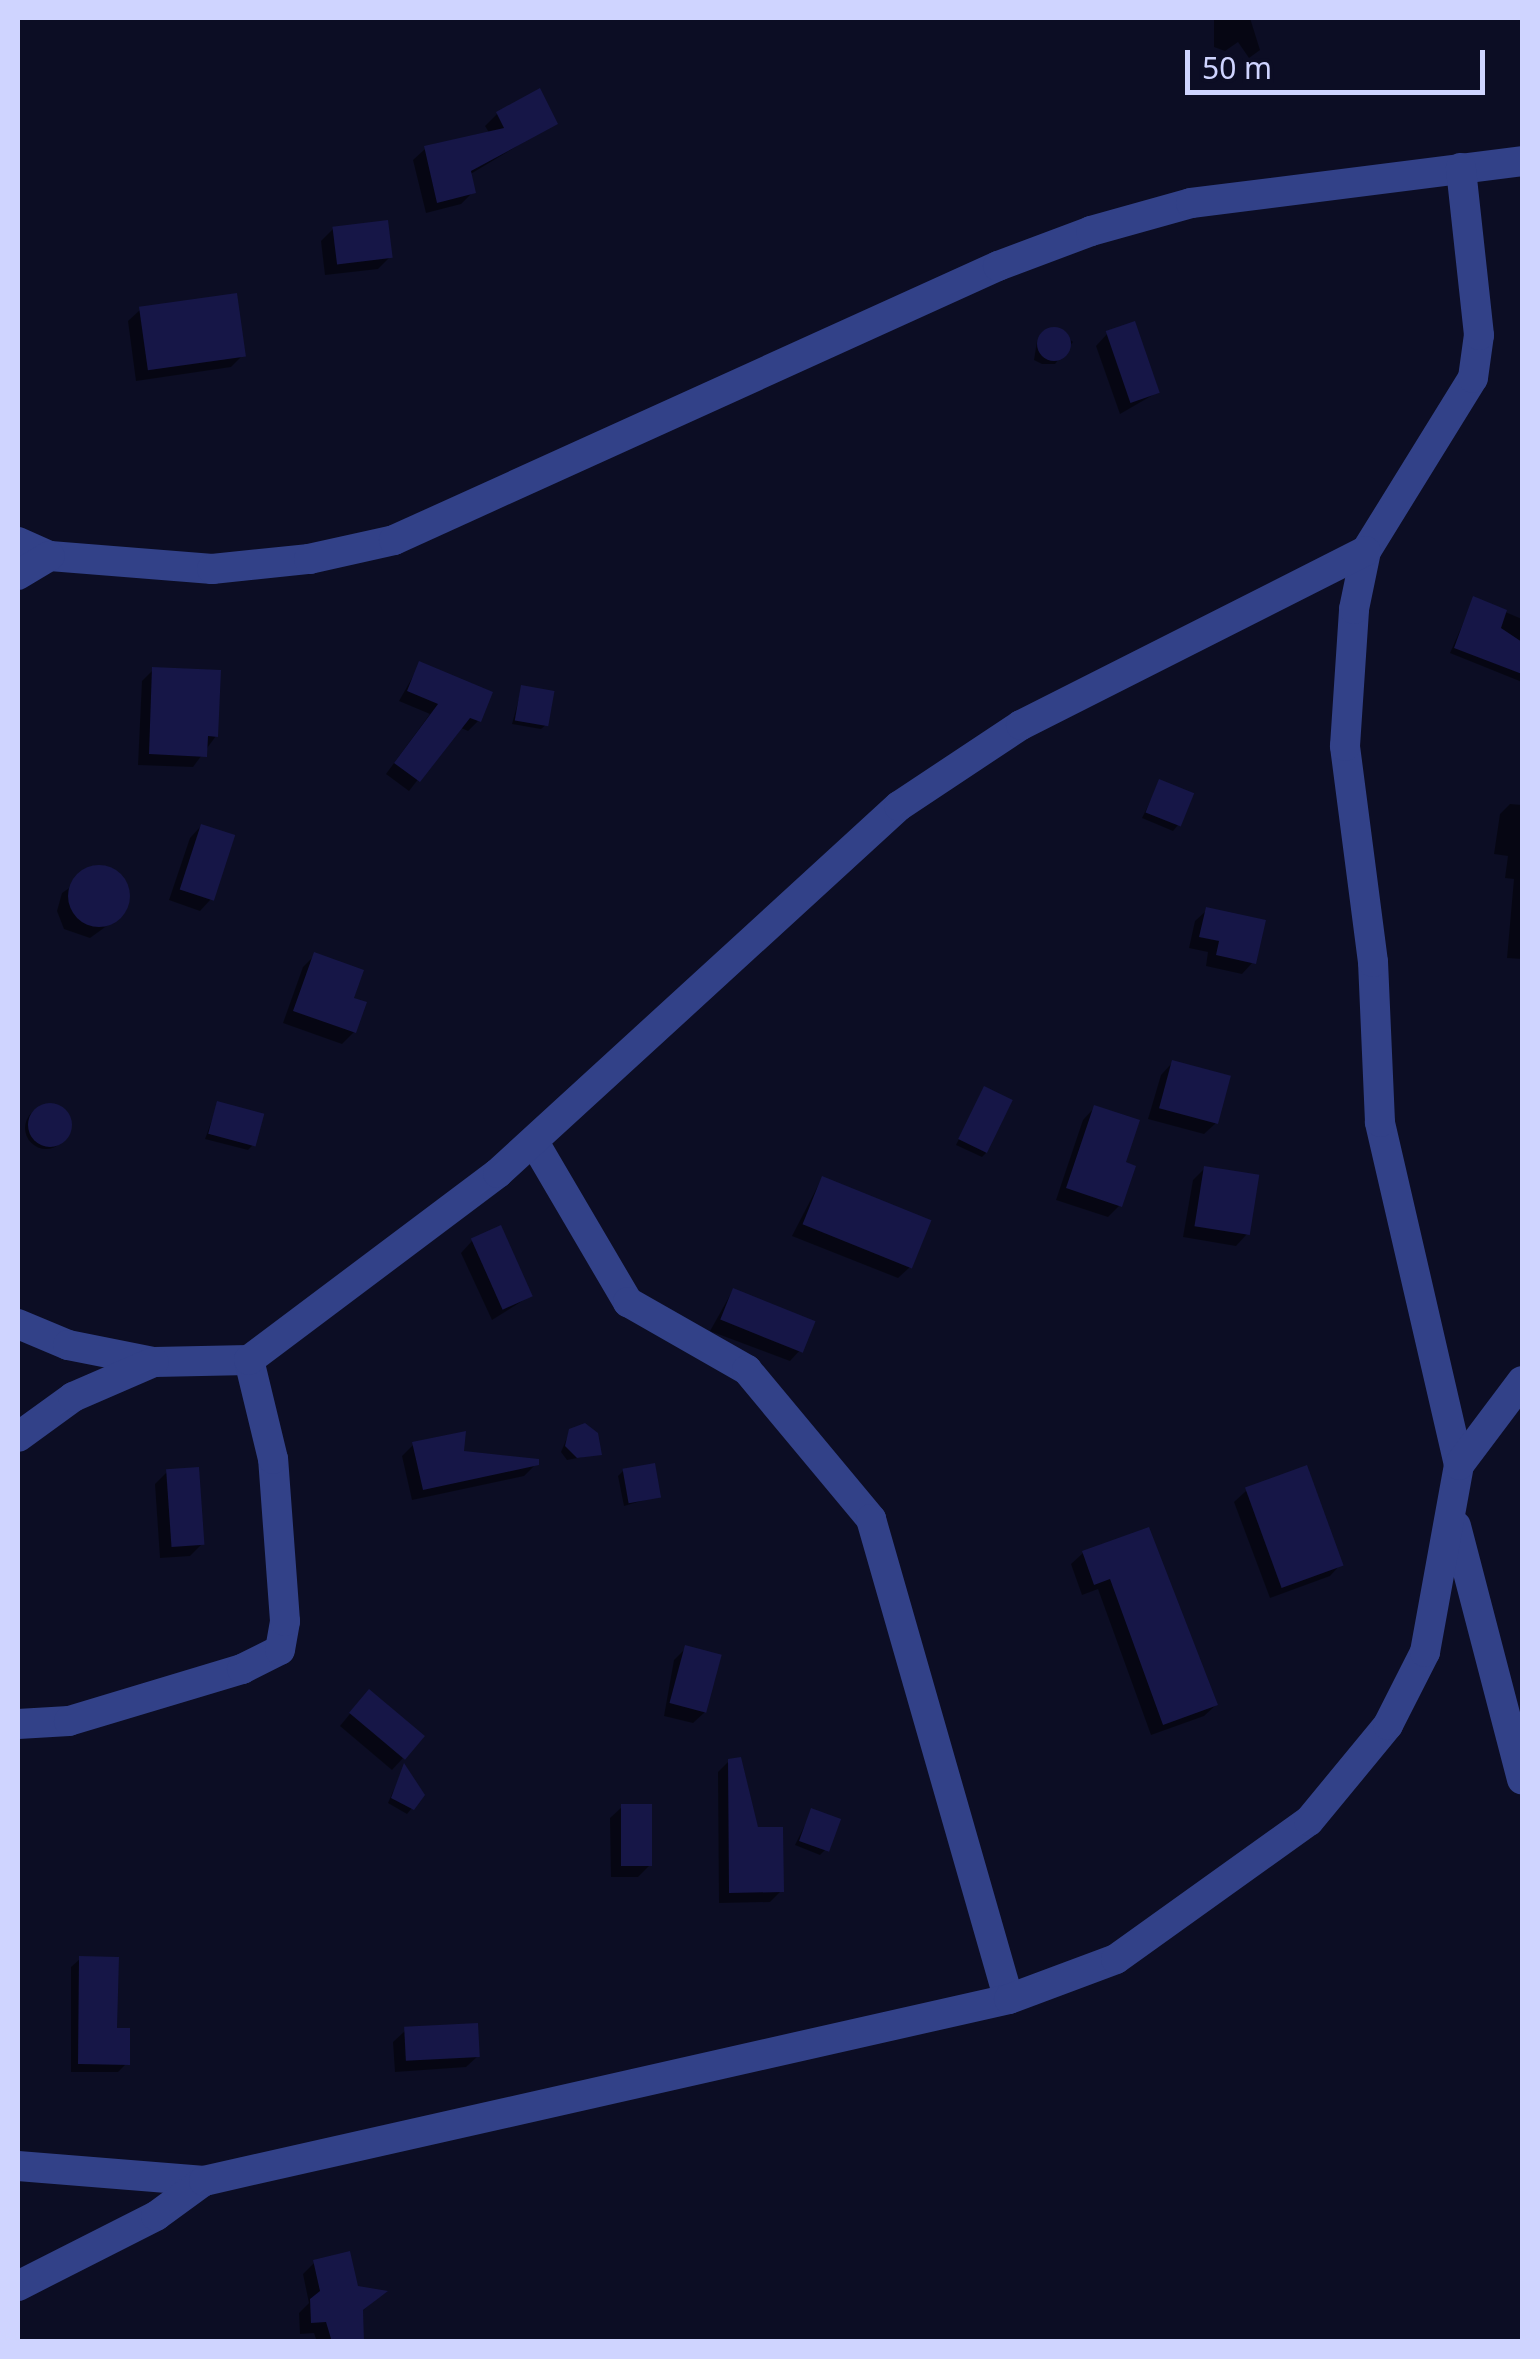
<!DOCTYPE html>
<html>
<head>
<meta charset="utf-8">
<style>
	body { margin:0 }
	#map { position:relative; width:1540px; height:2359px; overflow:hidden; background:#0c0d24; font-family:"Noto Sans",sans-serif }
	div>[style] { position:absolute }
	.shadow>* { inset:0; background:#0007 }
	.round { border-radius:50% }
	.building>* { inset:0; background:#161647; transform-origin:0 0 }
	.minor>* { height:30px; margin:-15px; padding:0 15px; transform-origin:15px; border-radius:15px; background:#324188 }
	span { translate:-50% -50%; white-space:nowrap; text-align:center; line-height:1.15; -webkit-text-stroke:10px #0c0d24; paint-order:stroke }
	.frame { position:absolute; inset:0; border:20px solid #cfd4ff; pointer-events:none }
	.scale { position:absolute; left:1185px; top:50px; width:300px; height:45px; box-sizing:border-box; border:5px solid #cfd4ff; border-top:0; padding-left:12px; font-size:30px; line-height:35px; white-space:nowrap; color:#cfd4ff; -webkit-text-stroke:8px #0c0d24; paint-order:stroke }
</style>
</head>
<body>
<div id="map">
	<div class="shadow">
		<div style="clip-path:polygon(1214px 18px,1250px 18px,1260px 50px,1249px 58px,1238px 42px,1225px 51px,1214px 47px)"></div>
		<div style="clip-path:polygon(539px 92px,555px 123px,469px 175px,473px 192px,461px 204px,426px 213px,413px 160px,425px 149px,490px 134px,485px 126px,497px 114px)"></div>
		<div style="clip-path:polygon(333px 229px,390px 257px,378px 269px,325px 275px,321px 241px)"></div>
		<div style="clip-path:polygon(140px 310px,243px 355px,231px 367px,136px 381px,128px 321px)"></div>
		<div style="clip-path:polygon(1053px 327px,1073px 342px,1055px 364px,1042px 364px,1034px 360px,1037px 341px)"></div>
		<div style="clip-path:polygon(1107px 334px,1158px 392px,1120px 414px,1096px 346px)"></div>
		<div style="clip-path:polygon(1474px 599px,1522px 619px,1522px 682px,1450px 653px)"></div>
		<div style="clip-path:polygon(420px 664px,478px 721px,468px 731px,459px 727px,409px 791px,386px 774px,430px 714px,399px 701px)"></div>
		<div style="clip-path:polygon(153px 670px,216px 736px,193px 767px,138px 765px,142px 681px)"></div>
		<div style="clip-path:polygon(522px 688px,547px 724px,541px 729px,512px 724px)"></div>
		<div style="clip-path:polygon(1160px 782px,1178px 825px,1173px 831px,1142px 818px)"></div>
		<div style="clip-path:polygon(1510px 804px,1522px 805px,1522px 959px,1507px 958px,1514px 879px,1505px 878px,1508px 856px,1494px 854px,1500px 814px)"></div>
		<div style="clip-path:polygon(201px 826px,211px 899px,200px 911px,169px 900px,190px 838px)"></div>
		<div style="clip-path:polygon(100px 867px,118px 874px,129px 894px,119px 917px,90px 938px,64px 929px,57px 911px,62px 893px)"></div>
		<div style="clip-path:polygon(1207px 910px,1253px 962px,1242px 974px,1206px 966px,1208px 952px,1189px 948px,1195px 921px)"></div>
		<div style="clip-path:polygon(315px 955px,351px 999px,354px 1032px,342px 1044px,283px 1023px,303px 967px)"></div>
		<div style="clip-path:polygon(1172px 1063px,1216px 1123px,1204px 1134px,1148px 1119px,1161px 1075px)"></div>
		<div style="clip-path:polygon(984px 1089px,987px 1152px,982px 1157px,956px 1145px)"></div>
		<div style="clip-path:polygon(218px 1104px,253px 1145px,248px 1150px,205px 1139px)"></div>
		<div class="round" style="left:25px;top:1107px;width:42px;height:42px"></div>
		<div style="clip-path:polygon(1094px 1108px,1122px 1164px,1120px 1205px,1108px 1217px,1056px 1200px,1083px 1120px)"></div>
		<div style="clip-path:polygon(1205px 1168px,1247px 1234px,1236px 1246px,1183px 1237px,1193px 1180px)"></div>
		<div style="clip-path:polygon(822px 1178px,910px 1267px,898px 1278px,792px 1236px)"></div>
		<div style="clip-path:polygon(472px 1241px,530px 1296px,492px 1320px,461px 1253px)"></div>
		<div style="clip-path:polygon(733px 1290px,801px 1349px,790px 1361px,710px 1331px)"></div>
		<div style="clip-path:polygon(570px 1431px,599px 1454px,567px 1460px,561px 1452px)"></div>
		<div style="clip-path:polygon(414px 1444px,462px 1453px,536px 1464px,524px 1476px,412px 1500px,402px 1456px)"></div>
		<div style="clip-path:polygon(623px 1471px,658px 1496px,624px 1506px,618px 1476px)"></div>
		<div style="clip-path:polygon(167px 1472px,202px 1544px,190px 1556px,160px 1558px,155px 1484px)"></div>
		<div style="clip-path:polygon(1246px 1491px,1341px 1564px,1330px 1576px,1270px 1598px,1234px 1502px)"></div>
		<div style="clip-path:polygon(1147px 1530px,1216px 1705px,1204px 1716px,1151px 1735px,1098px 1589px,1082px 1595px,1071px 1564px,1083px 1553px)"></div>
		<div style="clip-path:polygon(686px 1648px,705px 1712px,693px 1723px,664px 1716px,674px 1660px)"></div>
		<div style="clip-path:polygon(358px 1704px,403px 1758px,392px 1770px,340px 1726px)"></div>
		<div style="clip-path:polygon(729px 1761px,781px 1891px,770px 1902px,719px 1903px,718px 1772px)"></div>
		<div style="clip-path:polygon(404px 1767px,412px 1808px,407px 1814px,388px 1803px)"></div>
		<div style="clip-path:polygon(622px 1807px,650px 1865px,638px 1877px,611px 1877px,610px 1818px)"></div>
		<div style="clip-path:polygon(812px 1811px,825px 1850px,820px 1855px,795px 1845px)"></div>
		<div style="clip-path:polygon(80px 1959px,127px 2063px,118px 2072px,71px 2072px,71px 1967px)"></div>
		<div style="clip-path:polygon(405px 2031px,478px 2056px,466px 2067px,395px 2072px,393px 2042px)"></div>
		<div style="clip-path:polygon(315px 2262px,356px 2289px,383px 2293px,360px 2313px,359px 2342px,317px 2342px,314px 2333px,300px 2334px,299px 2313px,309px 2303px,303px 2274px)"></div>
	</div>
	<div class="building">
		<div style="clip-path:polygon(540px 88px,558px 124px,471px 171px,476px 193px,437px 203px,424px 146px,504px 128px,496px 112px)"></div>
		<div style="left:388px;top:220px;width:38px;height:56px;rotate:83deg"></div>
		<div style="left:237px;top:293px;width:64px;height:99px;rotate:82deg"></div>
		<div style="left:1135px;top:321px;width:76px;height:31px;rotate:71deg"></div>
		<div class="round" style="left:1037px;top:327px;width:34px;height:34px"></div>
		<div style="clip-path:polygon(1473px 596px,1507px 610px,1501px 628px,1522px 642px,1522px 674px,1454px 648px)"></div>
		<div style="clip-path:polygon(419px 661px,493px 692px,481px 722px,470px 718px,420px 782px,394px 763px,438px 704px,407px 691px)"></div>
		<div style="clip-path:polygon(152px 667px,221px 670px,218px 737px,208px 736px,207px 757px,149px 754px)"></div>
		<div style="left:521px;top:685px;width:34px;height:36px;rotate:10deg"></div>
		<div style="left:1159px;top:779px;width:38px;height:36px;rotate:22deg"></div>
		<div style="left:201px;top:824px;width:36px;height:69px;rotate:18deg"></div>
		<div class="round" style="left:68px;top:865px;width:62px;height:62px"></div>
		<div style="clip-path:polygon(1206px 907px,1266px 920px,1256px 964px,1216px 955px,1219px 941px,1199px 937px)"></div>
		<div style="clip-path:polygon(314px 952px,364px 970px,354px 998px,367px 1002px,356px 1033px,293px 1011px)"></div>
		<div style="left:1172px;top:1060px;width:61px;height:50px;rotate:15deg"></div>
		<div style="left:984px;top:1086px;width:32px;height:59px;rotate:26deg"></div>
		<div style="left:217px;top:1101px;width:49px;height:34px;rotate:15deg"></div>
		<div class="round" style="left:28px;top:1103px;width:44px;height:44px"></div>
		<div style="clip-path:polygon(1094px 1105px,1140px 1120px,1126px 1162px,1136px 1166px,1122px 1207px,1066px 1188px)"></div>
		<div style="left:1204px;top:1166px;width:56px;height:61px;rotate:9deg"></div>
		<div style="left:822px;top:1176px;width:118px;height:52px;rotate:22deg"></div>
		<div style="left:501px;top:1225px;width:78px;height:33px;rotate:66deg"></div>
		<div style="left:733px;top:1288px;width:89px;height:34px;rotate:22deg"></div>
		<div style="clip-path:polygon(585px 1423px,598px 1433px,602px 1455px,577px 1458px,565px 1446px,569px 1429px)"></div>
		<div style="clip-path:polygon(466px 1431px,464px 1451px,539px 1459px,539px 1465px,423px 1490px,412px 1442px)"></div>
		<div style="left:655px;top:1463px;width:35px;height:33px;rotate:80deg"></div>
		<div style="left:1307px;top:1465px;width:107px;height:66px;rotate:70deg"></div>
		<div style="left:199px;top:1467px;width:78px;height:33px;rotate:86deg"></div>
		<div style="clip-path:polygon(1149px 1527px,1218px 1705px,1163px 1725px,1110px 1579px,1094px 1585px,1082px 1551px)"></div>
		<div style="left:685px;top:1645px;width:38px;height:60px;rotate:15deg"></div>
		<div style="left:369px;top:1689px;width:73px;height:31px;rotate:40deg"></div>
		<div style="clip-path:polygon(741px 1757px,758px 1827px,783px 1827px,784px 1892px,729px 1893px,728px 1759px)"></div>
		<div style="clip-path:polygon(404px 1763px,425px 1795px,414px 1810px,391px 1798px)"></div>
		<div style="left:621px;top:1804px;width:31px;height:62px"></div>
		<div style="left:811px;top:1808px;width:32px;height:35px;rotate:20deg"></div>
		<div style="clip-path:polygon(79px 1956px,119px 1957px,117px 2028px,130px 2028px,130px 2065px,78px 2064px)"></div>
		<div style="left:478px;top:2023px;width:34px;height:74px;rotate:87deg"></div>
		<div style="clip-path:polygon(350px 2251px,358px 2286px,388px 2291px,363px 2310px,364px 2342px,332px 2342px,326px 2322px,311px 2323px,310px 2299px,320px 2291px,313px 2260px)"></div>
	</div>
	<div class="minor">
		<div style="left:18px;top:542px;width:35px;rotate:24deg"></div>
		<div style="left:50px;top:556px;width:163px;rotate:4.6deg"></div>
		<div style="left:212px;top:569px;width:98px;rotate:-5.9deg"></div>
		<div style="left:309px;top:559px;width:87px;rotate:-12.6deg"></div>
		<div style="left:394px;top:540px;width:663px;rotate:-24.4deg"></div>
		<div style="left:998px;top:266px;width:99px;rotate:-20.6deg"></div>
		<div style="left:1091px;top:231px;width:104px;rotate:-15.6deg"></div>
		<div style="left:1191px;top:203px;width:334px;rotate:-7.2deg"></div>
		<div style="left:18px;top:575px;width:37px;rotate:-31deg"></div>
		<div style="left:534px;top:1142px;width:186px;rotate:59.6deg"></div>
		<div style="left:628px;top:1302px;width:137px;rotate:29.7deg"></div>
		<div style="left:747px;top:1370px;width:194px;rotate:50.2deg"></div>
		<div style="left:871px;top:1519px;width:499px;rotate:74deg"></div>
		<div style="left:18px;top:1324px;width:54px;rotate:22.8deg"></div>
		<div style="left:68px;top:1345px;width:88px;rotate:11.2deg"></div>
		<div style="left:154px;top:1362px;width:95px;rotate:-1.2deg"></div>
		<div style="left:18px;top:1437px;width:68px;rotate:-36deg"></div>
		<div style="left:73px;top:1397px;width:88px;rotate:-23.4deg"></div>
		<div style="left:1459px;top:1465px;width:352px;rotate:-103deg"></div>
		<div style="left:1380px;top:1122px;width:160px;rotate:-92.5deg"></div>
		<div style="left:1373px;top:962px;width:218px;rotate:-97.4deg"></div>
		<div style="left:1345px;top:746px;width:137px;rotate:-86.2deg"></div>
		<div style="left:1354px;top:609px;width:59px;rotate:-78.3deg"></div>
		<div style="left:1366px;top:551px;width:203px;rotate:-58.3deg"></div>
		<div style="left:1473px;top:378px;width:43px;rotate:-82.1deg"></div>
		<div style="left:1479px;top:335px;width:168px;rotate:-96.2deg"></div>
		<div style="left:1456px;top:1526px;width:262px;rotate:75.4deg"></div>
		<div style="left:18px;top:1724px;width:51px;rotate:-3.4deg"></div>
		<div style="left:69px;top:1721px;width:181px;rotate:-16.7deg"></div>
		<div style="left:242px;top:1669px;width:42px;rotate:-26.6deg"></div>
		<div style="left:280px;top:1650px;width:29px;rotate:-80deg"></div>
		<div style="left:285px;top:1621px;width:162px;rotate:-94.2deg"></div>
		<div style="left:273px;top:1459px;width:102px;rotate:-103.6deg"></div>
		<div style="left:249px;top:1360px;width:311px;rotate:-36.9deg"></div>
		<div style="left:498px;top:1173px;width:544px;rotate:-42.47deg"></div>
		<div style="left:899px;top:806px;width:146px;rotate:-33.6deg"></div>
		<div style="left:1021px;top:725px;width:386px;rotate:-26.8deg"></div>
		<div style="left:18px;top:2166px;width:187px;rotate:4.6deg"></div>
		<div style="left:18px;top:2286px;width:155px;rotate:-26.9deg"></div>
		<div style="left:156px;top:2216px;width:59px;rotate:-36.1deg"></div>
		<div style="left:204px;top:2181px;width:825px;rotate:-12.74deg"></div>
		<div style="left:1009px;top:1999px;width:114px;rotate:-20.5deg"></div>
		<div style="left:1116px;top:1959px;width:237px;rotate:-35.6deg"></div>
		<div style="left:1309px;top:1821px;width:124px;rotate:-50.5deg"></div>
		<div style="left:1388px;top:1725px;width:82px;rotate:-63.1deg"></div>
		<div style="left:1425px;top:1652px;width:190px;rotate:-79.7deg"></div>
		<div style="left:1459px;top:1465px;width:105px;rotate:-53.1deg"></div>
	</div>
	<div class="frame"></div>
	<div class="scale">50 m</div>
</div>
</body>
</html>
